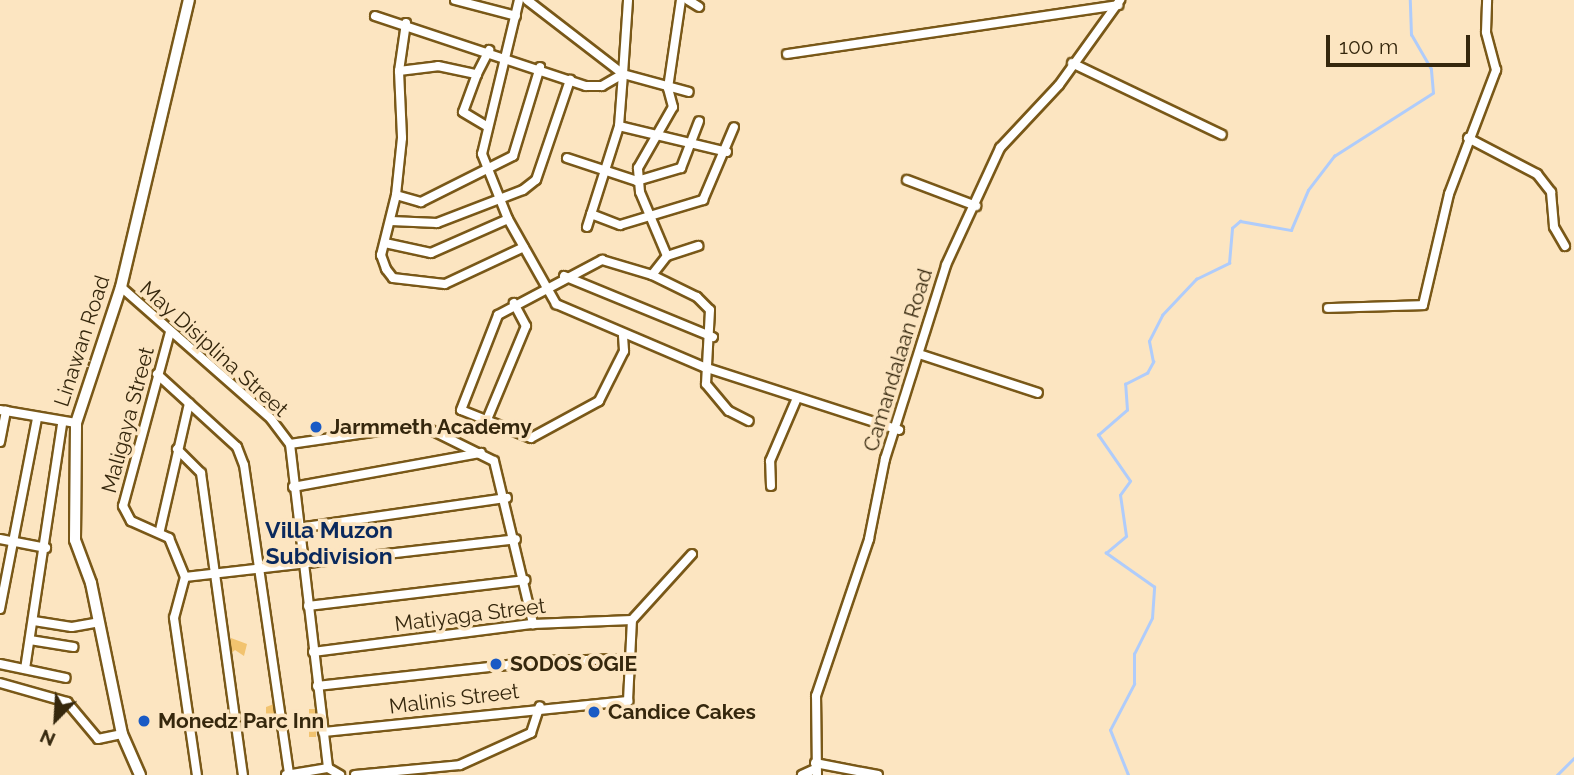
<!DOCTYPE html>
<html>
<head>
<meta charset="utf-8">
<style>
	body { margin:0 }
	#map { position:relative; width:1574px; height:775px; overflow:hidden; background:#fce5c1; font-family:Raleway,sans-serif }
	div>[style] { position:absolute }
	.green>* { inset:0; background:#f2c36f; transform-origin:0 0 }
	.stream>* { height:2.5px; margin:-1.25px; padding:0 1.25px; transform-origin:1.25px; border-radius:1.25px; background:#afccfb }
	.roads { filter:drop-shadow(2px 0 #795818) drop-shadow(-2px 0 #795818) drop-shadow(0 2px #795818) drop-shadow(0 -2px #795818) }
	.minor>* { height:8px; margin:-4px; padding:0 4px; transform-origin:4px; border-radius:4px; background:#fff }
	.tertiary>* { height:10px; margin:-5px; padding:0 5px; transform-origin:5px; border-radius:5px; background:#fff }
	.dots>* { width:19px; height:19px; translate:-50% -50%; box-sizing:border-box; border:4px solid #fce5c1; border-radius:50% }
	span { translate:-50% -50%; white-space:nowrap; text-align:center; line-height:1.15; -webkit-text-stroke:7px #fce5c1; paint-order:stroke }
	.street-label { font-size:21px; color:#35270d }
	.poi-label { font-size:21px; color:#35270d; font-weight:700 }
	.left { translate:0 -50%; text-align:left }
	.neighbourhood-label { font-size:23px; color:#0a295d; font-weight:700 }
	.north { position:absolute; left:21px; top:684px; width:70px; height:70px; -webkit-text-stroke:5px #fce5c1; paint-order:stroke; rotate:204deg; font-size:19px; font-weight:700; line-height:28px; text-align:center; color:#35270d }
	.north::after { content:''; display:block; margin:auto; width:24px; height:32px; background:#35270d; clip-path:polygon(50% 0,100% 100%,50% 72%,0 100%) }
	.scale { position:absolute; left:1326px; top:35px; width:144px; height:32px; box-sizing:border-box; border:4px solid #35270d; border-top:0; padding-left:9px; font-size:21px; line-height:24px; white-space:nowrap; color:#35270d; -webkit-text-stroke:5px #fce5c1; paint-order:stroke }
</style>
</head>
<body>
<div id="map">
	<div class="green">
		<div style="clip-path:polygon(231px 638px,247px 644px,244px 656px,235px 650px,227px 657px)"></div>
		<div style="clip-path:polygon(282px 701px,287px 734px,266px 718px,266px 707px)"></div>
		<div style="left:309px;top:709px;width:7px;height:28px"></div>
	</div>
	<div class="stream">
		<div style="left:1128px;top:775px;width:48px;rotate:-111.8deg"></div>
		<div style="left:1110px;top:730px;width:52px;rotate:-62.4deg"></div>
		<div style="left:1134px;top:684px;width:30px;rotate:-90deg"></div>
		<div style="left:1134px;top:654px;width:40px;rotate:-63.4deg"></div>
		<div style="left:1152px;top:618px;width:31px;rotate:-86deg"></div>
		<div style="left:1154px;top:587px;width:59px;rotate:-144.7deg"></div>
		<div style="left:1106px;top:553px;width:26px;rotate:-40deg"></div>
		<div style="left:1126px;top:536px;width:41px;rotate:-98.3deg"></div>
		<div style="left:1120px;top:495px;width:17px;rotate:-54deg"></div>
		<div style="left:1130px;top:481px;width:56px;rotate:-124.8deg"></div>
		<div style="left:1098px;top:435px;width:38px;rotate:-41deg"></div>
		<div style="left:1127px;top:410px;width:26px;rotate:-94deg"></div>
		<div style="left:1125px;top:384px;width:25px;rotate:-27deg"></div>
		<div style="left:1147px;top:373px;width:13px;rotate:-61deg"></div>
		<div style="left:1153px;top:362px;width:21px;rotate:-101deg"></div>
		<div style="left:1149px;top:341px;width:29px;rotate:-63deg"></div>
		<div style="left:1162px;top:315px;width:50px;rotate:-46.6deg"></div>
		<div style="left:1196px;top:279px;width:37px;rotate:-26deg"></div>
		<div style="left:1229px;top:263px;width:35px;rotate:-85deg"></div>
		<div style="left:1232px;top:228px;width:11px;rotate:-41deg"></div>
		<div style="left:1240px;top:221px;width:52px;rotate:10deg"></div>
		<div style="left:1291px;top:230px;width:43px;rotate:-67deg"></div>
		<div style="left:1308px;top:190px;width:43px;rotate:-52.6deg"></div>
		<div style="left:1334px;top:156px;width:117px;rotate:-32.5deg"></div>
		<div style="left:1433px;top:93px;width:24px;rotate:-95deg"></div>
		<div style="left:1431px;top:69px;width:39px;rotate:-120deg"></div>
		<div style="left:1411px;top:35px;width:35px;rotate:-92deg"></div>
		<div style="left:1557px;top:775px;width:24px;rotate:-45deg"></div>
	</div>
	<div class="roads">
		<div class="minor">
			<div style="left:455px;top:0;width:63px;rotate:14.7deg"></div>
			<div style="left:519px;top:0;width:158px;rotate:103.5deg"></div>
			<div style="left:482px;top:154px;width:70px;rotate:68.2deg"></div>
			<div style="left:508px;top:219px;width:98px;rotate:60.5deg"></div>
			<div style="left:556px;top:304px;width:161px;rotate:23.1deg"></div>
			<div style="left:704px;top:367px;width:205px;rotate:17.9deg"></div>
			<div style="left:527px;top:0;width:121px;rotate:37.6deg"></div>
			<div style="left:623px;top:74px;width:68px;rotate:15.3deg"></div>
			<div style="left:688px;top:0;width:13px;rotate:32deg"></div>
			<div style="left:375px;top:16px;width:222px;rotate:18.4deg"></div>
			<div style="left:586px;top:86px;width:16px"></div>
			<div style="left:602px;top:86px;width:24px;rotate:-30deg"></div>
			<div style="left:623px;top:74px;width:74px;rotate:-86.1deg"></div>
			<div style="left:406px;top:23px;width:49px;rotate:98.3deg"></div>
			<div style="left:399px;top:71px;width:67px;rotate:87.4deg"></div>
			<div style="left:402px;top:138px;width:57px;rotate:96deg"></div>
			<div style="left:396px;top:195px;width:62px;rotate:104deg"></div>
			<div style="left:381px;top:255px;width:15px;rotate:70deg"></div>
			<div style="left:386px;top:269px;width:11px;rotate:52deg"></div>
			<div style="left:393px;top:278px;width:52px;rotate:6.6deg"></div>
			<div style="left:445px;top:284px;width:87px;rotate:-25.1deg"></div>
			<div style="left:787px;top:54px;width:335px;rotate:-8.4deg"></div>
			<div style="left:1072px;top:63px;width:166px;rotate:25.6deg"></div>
			<div style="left:399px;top:71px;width:39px;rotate:-7deg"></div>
			<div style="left:438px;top:66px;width:40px;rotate:12deg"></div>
			<div style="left:477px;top:74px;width:27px;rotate:-63deg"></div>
			<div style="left:477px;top:74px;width:40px;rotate:110.2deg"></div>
			<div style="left:463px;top:112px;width:27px;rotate:31deg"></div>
			<div style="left:619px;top:126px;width:111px;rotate:13.5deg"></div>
			<div style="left:1468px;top:138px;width:78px;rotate:27.6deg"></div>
			<div style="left:1537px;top:174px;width:23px;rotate:52deg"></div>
			<div style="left:1551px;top:192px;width:35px;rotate:85deg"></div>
			<div style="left:1554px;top:227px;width:22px;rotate:60deg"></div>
			<div style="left:567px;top:158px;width:74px;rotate:18.2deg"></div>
			<div style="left:637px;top:181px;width:46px;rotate:-16.5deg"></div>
			<div style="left:681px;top:168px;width:50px;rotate:-69deg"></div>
			<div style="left:907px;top:180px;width:74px;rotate:20.6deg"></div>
			<div style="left:396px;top:195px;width:26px;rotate:16deg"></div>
			<div style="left:421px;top:202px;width:103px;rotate:-26.6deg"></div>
			<div style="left:513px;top:156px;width:93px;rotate:-73.1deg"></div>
			<div style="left:591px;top:214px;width:31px;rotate:21deg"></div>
			<div style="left:620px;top:225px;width:87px;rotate:-16.8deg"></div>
			<div style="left:703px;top:200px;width:79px;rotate:-67deg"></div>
			<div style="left:391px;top:221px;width:46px;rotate:2.5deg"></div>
			<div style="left:437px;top:223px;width:92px;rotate:-21deg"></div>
			<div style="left:523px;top:190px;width:16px;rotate:-38deg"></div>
			<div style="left:536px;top:180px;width:106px;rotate:-71.2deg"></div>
			<div style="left:587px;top:227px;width:106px;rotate:-72.4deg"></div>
			<div style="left:619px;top:126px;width:52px;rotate:-85.6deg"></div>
			<div style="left:385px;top:243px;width:47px;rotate:12.3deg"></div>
			<div style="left:431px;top:253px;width:84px;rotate:-23.8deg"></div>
			<div style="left:667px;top:256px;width:33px;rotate:-18deg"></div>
			<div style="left:652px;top:275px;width:24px;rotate:-52deg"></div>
			<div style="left:667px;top:256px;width:69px;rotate:-112.9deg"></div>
			<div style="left:640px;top:192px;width:24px;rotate:-95deg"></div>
			<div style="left:638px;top:168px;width:70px;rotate:-60.2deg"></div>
			<div style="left:673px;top:107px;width:20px;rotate:-105deg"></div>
			<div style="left:668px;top:88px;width:89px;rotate:-81.6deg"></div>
			<div style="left:564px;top:276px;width:161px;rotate:22.3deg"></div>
			<div style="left:121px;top:287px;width:200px;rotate:41.3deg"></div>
			<div style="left:271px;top:419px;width:31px;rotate:53deg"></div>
			<div style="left:290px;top:444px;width:326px;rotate:83.3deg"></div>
			<div style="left:1328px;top:308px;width:95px;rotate:-1.8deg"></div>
			<div style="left:1423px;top:305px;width:114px;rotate:-76.8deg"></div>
			<div style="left:1449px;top:194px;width:133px;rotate:-69.2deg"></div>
			<div style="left:1496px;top:70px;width:39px;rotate:-105deg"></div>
			<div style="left:1486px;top:32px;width:32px;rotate:-88deg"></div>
			<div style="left:170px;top:332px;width:180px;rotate:105.1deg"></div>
			<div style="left:123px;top:506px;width:17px;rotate:62deg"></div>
			<div style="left:131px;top:521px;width:42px;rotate:24.1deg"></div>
			<div style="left:169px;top:538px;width:42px;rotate:67.7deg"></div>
			<div style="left:185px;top:577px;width:42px;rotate:105deg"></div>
			<div style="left:174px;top:618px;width:159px;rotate:81.7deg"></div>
			<div style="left:623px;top:336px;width:15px;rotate:86deg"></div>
			<div style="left:624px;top:351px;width:56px;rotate:116.6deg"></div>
			<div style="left:599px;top:401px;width:77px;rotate:151.4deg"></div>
			<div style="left:531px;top:438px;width:75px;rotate:-158.2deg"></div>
			<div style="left:461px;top:410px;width:102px;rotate:-68.7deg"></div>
			<div style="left:498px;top:315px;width:118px;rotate:-27.9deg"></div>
			<div style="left:602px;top:260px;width:52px;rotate:16.7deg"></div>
			<div style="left:652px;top:275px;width:50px;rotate:26.1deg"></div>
			<div style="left:697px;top:297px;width:18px;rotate:45deg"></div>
			<div style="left:710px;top:310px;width:74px;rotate:93.1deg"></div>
			<div style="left:706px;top:384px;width:35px;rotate:50deg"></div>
			<div style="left:729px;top:411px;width:22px;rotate:27deg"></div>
			<div style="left:919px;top:354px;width:125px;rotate:18.1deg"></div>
			<div style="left:157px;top:374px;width:108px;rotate:42.4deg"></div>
			<div style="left:237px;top:447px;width:19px;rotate:69deg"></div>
			<div style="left:244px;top:465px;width:310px;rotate:81.7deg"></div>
			<div style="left:0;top:410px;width:77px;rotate:9.7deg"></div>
			<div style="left:486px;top:422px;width:104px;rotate:-67.4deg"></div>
			<div style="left:526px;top:326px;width:26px;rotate:-118deg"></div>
			<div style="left:0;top:442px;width:32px;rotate:-79deg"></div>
			<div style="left:290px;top:444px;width:132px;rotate:-8.3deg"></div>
			<div style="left:421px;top:425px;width:81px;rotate:26.3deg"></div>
			<div style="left:494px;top:461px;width:168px;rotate:76.5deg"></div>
			<div style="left:177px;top:449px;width:34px;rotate:45deg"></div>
			<div style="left:201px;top:473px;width:305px;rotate:82.1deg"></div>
			<div style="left:771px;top:486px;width:25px;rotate:-92deg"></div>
			<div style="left:770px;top:461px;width:69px;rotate:-66.8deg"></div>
			<div style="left:293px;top:487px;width:191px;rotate:-10.3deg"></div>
			<div style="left:298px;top:528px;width:211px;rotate:-8.2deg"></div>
			<div style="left:160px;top:530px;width:130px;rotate:-77.1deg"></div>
			<div style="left:0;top:539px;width:47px;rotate:11.1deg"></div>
			<div style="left:185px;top:577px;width:333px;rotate:-6.5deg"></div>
			<div style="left:308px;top:606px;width:219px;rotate:-6.8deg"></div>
			<div style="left:0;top:609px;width:195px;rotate:-79deg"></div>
			<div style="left:34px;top:621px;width:38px;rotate:9deg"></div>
			<div style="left:72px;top:627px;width:27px;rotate:-10deg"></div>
			<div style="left:30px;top:640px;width:44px;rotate:9.2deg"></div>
			<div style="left:313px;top:652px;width:222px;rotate:-7.3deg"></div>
			<div style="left:533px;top:624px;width:99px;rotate:-2.3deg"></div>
			<div style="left:0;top:664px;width:67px;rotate:12deg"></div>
			<div style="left:25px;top:669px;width:249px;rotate:-81.4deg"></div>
			<div style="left:0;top:683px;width:70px;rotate:15.8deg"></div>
			<div style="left:67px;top:702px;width:48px;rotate:50deg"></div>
			<div style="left:98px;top:739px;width:25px;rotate:-12deg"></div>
			<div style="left:317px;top:686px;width:226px;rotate:-6.3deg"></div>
			<div style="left:542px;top:661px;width:87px;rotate:-1.3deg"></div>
			<div style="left:323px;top:732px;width:307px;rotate:-5.8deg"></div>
			<div style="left:628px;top:701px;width:81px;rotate:-87.2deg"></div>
			<div style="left:632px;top:620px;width:89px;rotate:-47.7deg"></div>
			<div style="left:815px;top:763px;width:64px;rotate:10.8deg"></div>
			<div style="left:286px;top:775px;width:43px;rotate:-9.5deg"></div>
			<div style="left:328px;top:768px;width:14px;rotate:30deg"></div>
			<div style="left:355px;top:775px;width:105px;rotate:-5.4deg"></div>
			<div style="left:460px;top:765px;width:78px;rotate:-24.3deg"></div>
			<div style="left:531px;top:733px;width:28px;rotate:-72deg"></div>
			<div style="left:802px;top:775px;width:14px;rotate:-25deg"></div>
			<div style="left:817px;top:775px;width:79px;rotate:-90.7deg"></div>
			<div style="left:816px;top:696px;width:166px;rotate:-71.3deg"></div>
			<div style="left:869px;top:539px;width:82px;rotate:-78.7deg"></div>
			<div style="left:885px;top:459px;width:203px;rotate:-72.5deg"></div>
			<div style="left:946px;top:265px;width:129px;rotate:-65.2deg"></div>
			<div style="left:1000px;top:148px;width:86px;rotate:-46.9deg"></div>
			<div style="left:1059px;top:85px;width:105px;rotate:-54.3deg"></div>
		</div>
		<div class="tertiary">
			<div style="left:140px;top:775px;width:45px;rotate:-113.7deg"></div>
			<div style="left:122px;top:734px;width:154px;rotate:-101.6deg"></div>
			<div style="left:91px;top:583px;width:46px;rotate:-110.4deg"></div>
			<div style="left:75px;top:540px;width:117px;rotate:-89.5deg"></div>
			<div style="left:76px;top:423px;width:143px;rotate:-71.7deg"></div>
			<div style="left:121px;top:287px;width:295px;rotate:-76.7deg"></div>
		</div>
	</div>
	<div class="dots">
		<div style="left:316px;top:427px;background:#195ac5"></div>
		<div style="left:496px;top:664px;background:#195ac5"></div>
		<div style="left:594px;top:712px;background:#195ac5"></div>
		<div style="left:144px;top:721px;background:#195ac5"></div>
	</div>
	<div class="street-label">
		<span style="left:82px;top:341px;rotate:-72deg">Linawan Road</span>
		<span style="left:214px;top:349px;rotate:42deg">May Disiplina Street</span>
		<span style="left:898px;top:360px;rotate:-73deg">Camandalaan Road</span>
		<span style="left:128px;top:420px;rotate:-75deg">Maligaya Street</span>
		<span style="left:470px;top:615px;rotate:-7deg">Matiyaga Street</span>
		<span style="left:454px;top:699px;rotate:-7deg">Malinis Street</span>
	</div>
	<div class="poi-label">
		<span class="left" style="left:330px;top:427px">Jarmmeth Academy</span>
		<span class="left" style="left:510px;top:664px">SODOS OGIE</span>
		<span class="left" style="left:608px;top:712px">Candice Cakes</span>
		<span class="left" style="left:158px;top:721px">Monedz Parc Inn</span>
	</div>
	<div class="neighbourhood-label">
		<span style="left:329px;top:543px">Villa Muzon<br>Subdivision</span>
	</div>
	<div class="north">N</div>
	<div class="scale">100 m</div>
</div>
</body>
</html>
